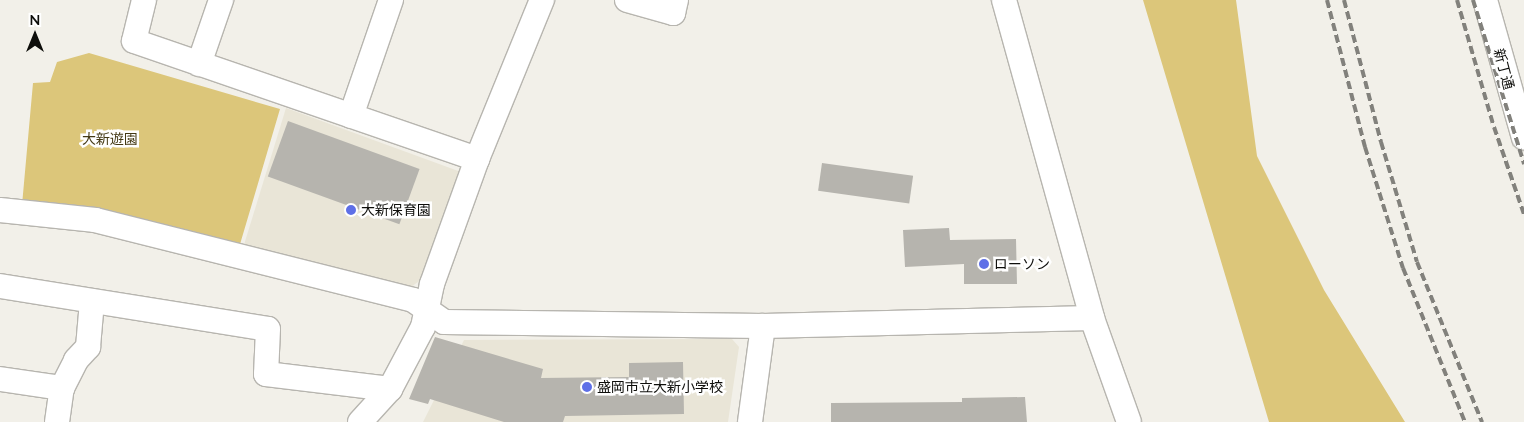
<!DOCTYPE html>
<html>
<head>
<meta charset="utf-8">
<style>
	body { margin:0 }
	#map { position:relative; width:1524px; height:422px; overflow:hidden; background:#f2f0e9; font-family:Lato,"Noto Sans JP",sans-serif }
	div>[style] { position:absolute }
	.built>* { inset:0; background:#e9e5d7 }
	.green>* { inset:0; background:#dcc67a }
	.building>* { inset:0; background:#b6b4ae; transform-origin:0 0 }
	.roads { filter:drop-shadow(1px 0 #b7b5af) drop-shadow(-1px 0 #b7b5af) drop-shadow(0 1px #b7b5af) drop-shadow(0 -1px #b7b5af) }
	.minor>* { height:24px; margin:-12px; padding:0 12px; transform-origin:12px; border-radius:12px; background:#fff }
	.rail>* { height:4px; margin-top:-2px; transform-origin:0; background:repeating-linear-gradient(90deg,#82817c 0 8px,transparent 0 12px) }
	.dots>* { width:14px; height:14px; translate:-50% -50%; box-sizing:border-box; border:2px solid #fff; border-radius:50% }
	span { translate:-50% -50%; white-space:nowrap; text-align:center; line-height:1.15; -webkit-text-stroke:5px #fff; paint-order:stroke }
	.street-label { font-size:14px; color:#0e0e0b }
	.park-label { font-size:14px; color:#443915 }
	.poi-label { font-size:14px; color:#0e0e0b }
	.left { translate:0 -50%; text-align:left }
	.north { position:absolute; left:10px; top:10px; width:50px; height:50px; -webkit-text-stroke:4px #fff; paint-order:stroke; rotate:0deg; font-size:14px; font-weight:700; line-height:20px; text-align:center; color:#0e0e0b }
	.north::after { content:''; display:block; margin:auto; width:18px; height:22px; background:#0e0e0b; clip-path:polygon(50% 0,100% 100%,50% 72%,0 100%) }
</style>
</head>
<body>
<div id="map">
	<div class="built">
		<div style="clip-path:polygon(286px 108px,461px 172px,422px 279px,411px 287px,243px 248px)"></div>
		<div style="clip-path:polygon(719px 339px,732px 339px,739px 347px,728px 422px,423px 422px,464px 340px)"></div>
	</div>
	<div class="green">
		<div style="clip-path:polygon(1143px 0,1236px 0,1257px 156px,1324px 290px,1405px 422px,1269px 422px)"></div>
		<div style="clip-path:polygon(89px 53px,280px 109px,238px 251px,22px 205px,33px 83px,50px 82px,57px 62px)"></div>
	</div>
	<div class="building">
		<div style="left:288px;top:121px;width:140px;height:59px;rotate:20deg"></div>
		<div style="left:822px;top:163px;width:92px;height:28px;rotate:8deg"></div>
		<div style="clip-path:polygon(949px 228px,950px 240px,1016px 239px,1017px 284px,964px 284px,964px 264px,905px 267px,903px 230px)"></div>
		<div style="clip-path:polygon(435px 337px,543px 369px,541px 378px,629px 377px,629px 363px,683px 362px,684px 414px,565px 416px,563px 422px,504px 422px,430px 399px,428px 404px,409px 399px)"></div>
		<div style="clip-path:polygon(1025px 397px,1027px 422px,831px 422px,831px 403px,962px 402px,962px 398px)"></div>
	</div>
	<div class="roads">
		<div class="minor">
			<div style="left:144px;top:0;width:42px;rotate:103.7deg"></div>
			<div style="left:134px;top:41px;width:363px;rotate:19deg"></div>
			<div style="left:627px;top:0;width:48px;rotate:15.8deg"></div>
			<div style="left:673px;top:13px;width:13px;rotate:-77deg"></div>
			<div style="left:1004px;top:0;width:330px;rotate:74.5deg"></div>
			<div style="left:1092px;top:318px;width:110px;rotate:70.4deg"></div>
			<div style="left:1485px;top:0;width:143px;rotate:74.2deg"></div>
			<div style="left:199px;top:64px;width:68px;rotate:-71deg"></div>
			<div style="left:351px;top:116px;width:123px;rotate:-71deg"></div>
			<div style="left:0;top:210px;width:96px;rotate:6deg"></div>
			<div style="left:95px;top:220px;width:328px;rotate:14.1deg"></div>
			<div style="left:413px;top:300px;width:38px;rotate:35deg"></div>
			<div style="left:444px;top:322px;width:319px;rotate:0.7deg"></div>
			<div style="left:763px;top:326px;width:329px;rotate:-1.4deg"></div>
			<div style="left:0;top:286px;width:271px;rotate:9.1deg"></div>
			<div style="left:268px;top:329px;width:45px;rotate:92.5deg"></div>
			<div style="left:266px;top:374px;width:125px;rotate:6.9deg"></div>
			<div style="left:0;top:379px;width:63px;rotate:8.3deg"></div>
			<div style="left:57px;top:422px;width:34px;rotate:-82deg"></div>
			<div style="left:62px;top:388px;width:31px;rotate:-63deg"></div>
			<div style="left:76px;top:360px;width:18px;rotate:-47deg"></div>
			<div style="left:88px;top:347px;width:46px;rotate:-85deg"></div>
			<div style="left:360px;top:422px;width:45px;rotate:-47.7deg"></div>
			<div style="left:390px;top:389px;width:70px;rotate:-62deg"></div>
			<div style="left:423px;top:327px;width:44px;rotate:-78.2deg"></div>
			<div style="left:432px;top:284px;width:133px;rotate:-70.2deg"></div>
			<div style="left:477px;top:159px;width:172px;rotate:-67.8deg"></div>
			<div style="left:750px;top:422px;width:97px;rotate:-82.3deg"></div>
		</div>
	</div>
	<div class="rail">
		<div style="left:1327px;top:0;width:152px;rotate:75.5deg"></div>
		<div style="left:1365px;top:147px;width:127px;rotate:72.6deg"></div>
		<div style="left:1403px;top:268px;width:166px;rotate:68.1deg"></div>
		<div style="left:1344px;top:0;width:147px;rotate:75.4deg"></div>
		<div style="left:1381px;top:142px;width:125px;rotate:73.3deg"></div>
		<div style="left:1417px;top:262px;width:173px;rotate:67.9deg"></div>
		<div style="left:1457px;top:0;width:132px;rotate:73.8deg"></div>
		<div style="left:1494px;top:127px;width:92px;rotate:71deg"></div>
		<div style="left:1473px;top:0;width:172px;rotate:72.7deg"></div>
	</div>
	<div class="dots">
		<div style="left:351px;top:210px;background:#5e6fe7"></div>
		<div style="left:984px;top:264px;background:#5e6fe7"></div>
		<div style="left:587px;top:387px;background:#5e6fe7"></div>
	</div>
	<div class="street-label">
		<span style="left:1504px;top:69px;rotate:75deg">新丁通</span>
	</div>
	<div class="park-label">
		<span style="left:110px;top:139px">大新遊園</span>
	</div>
	<div class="poi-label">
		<span class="left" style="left:361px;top:210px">大新保育園</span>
		<span class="left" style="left:994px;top:264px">ローソン</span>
		<span class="left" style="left:597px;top:387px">盛岡市立大新小学校</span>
	</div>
	<div class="north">N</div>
</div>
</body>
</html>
